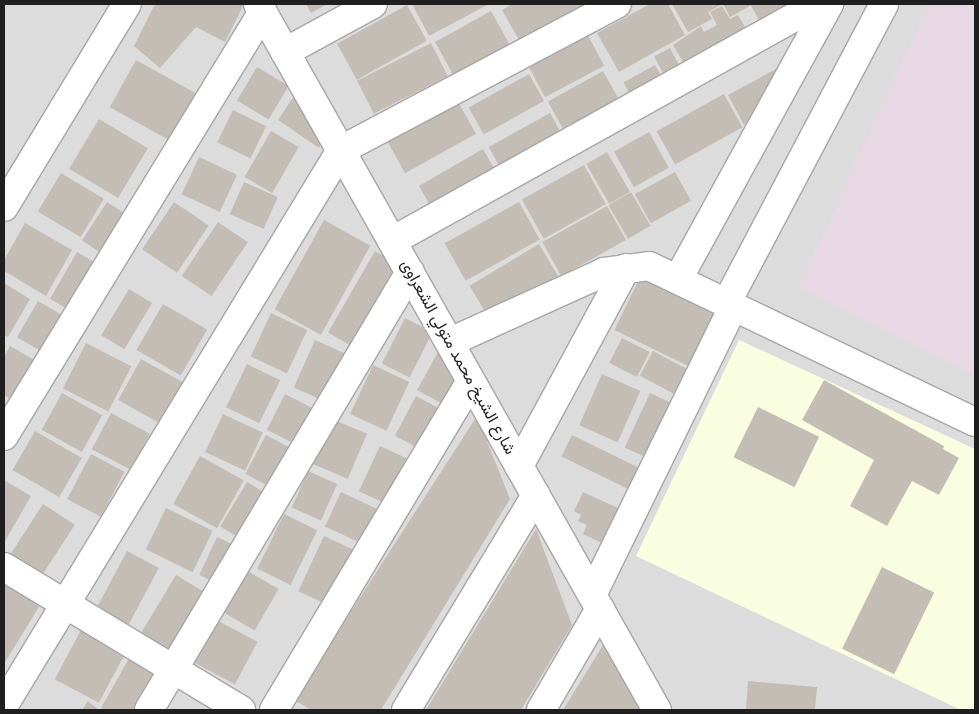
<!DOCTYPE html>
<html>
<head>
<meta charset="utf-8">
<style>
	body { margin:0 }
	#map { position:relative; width:979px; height:714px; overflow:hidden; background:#efede5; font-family:"Nunito Sans",Vazirmatn,sans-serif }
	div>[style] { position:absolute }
	.residential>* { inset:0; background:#dddcdc; transform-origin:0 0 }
	.industrial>* { inset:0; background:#e8d8e3 }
	.education>* { inset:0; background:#fafee0 }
	.building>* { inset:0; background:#c4bdb5; transform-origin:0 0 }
	.roads { filter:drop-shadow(1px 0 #a6a6a6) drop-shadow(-1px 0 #a6a6a6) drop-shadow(0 1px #a6a6a6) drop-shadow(0 -1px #a6a6a6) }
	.minor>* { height:28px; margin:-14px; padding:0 14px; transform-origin:14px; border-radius:14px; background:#fff }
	span { translate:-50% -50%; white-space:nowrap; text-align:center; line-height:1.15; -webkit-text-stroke:5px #fff; paint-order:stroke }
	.street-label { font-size:16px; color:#1f1f1f }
	.frame { position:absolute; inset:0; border:5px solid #1f1f1f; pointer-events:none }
</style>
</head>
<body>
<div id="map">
	<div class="residential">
		<div style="left:4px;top:4px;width:971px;height:706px"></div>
	</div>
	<div class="industrial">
		<div style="clip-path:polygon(928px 4px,975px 4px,975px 375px,799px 287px)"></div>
	</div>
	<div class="education">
		<div style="clip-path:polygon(739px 340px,975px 449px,975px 710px,961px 710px,636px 556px)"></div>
	</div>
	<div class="building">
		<div style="clip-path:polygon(155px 4px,244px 4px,225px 42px,196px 27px,160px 68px,134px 46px)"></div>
		<div style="clip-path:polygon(306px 4px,327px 4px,311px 13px)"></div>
		<div style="clip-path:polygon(412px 4px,489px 4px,429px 36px)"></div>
		<div style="clip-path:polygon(512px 4px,580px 4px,584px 12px,523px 47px,502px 10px)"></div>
		<div style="clip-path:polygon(650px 4px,668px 4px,685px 35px,619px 72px,597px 33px)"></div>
		<div style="clip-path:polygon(672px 4px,723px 4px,708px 12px,712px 19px,688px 32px)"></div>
		<div style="clip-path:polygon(723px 4px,748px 4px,750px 6px,730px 17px)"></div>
		<div style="clip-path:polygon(750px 4px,805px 4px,763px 27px)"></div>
		<div style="left:407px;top:5px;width:41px;height:80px;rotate:61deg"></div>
		<div style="clip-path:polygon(722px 6px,730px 19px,738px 15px,748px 32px,686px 67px,673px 45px,701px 26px,704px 32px,717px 25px,710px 12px)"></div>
		<div style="left:491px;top:11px;width:43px;height:64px;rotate:61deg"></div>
		<div style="left:583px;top:26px;width:45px;height:67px;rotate:62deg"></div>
		<div style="left:431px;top:43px;width:37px;height:83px;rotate:63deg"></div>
		<div style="left:670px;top:48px;width:26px;height:18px;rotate:62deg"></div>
		<div style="left:136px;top:60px;width:68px;height:54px;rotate:29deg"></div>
		<div style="clip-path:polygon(785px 64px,788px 75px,744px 125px,728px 95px)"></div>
		<div style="left:655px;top:65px;width:21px;height:36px;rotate:61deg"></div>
		<div style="left:257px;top:67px;width:37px;height:39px;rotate:31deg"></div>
		<div style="left:603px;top:71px;width:37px;height:63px;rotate:61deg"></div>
		<div style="left:529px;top:74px;width:31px;height:69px;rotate:61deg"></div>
		<div style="clip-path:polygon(298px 90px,328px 134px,319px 148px,278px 120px)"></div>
		<div style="left:724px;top:94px;width:38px;height:77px;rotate:61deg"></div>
		<div style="left:456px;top:98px;width:41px;height:81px;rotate:61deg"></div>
		<div style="left:233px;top:110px;width:37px;height:36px;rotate:26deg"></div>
		<div style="left:550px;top:113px;width:26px;height:70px;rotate:61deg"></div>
		<div style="left:99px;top:119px;width:57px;height:58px;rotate:31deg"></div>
		<div style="left:271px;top:131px;width:32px;height:53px;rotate:30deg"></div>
		<div style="left:649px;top:132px;width:41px;height:40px;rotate:61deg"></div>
		<div style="left:483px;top:149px;width:34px;height:74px;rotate:60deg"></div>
		<div style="left:607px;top:152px;width:46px;height:24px;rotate:60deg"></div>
		<div style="left:199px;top:157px;width:42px;height:41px;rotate:25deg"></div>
		<div style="left:584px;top:165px;width:45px;height:71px;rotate:61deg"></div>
		<div style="left:675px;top:172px;width:33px;height:46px;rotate:61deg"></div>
		<div style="left:61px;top:173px;width:50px;height:45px;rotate:31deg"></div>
		<div style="left:244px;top:182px;width:37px;height:35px;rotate:24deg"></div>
		<div style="left:631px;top:192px;width:39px;height:26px;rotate:60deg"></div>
		<div style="left:107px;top:202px;width:30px;height:46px;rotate:33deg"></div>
		<div style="left:174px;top:202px;width:42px;height:57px;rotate:34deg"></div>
		<div style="left:519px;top:202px;width:43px;height:85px;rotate:61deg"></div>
		<div style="left:607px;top:206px;width:39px;height:74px;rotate:61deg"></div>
		<div style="left:324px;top:220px;width:53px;height:102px;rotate:29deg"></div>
		<div style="left:218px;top:222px;width:36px;height:65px;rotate:34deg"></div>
		<div style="clip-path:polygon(25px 223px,72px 250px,46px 296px,4px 271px,4px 260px)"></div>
		<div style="left:539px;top:244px;width:37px;height:81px;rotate:59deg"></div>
		<div style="left:375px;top:251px;width:34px;height:94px;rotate:30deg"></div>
		<div style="left:77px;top:252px;width:28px;height:54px;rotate:30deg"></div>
		<div style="left:645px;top:267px;width:85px;height:70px;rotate:26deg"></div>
		<div style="clip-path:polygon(4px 283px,30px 299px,8px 337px,4px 335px)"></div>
		<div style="left:129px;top:289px;width:27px;height:54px;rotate:31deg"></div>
		<div style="left:38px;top:301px;width:34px;height:42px;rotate:30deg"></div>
		<div style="left:163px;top:304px;width:51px;height:53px;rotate:30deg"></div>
		<div style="left:271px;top:313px;width:40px;height:48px;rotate:25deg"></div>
		<div style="left:405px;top:318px;width:31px;height:51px;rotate:27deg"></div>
		<div style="left:622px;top:338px;width:31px;height:28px;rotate:27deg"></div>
		<div style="left:315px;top:340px;width:36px;height:52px;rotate:24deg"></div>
		<div style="left:86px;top:343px;width:51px;height:51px;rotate:27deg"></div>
		<div style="clip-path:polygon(10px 346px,40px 363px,19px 403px,4px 395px,4px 357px)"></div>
		<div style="clip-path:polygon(441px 347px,460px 369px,450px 408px,417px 390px)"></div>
		<div style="left:653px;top:351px;width:40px;height:28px;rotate:28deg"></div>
		<div style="left:141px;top:359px;width:48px;height:47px;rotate:29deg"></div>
		<div style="left:247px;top:364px;width:37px;height:48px;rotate:26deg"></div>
		<div style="left:373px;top:365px;width:40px;height:54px;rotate:25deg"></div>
		<div style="left:602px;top:374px;width:42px;height:56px;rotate:24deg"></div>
		<div style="clip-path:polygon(824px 380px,944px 446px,943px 449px,959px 458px,939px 495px,912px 481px,887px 526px,850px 506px,874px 460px,802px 420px)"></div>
		<div style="left:62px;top:393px;width:46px;height:42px;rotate:29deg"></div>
		<div style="left:650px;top:393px;width:33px;height:60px;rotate:25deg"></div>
		<div style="left:285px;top:394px;width:35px;height:40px;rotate:27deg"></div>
		<div style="left:416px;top:396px;width:34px;height:45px;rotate:28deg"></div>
		<div style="left:758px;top:407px;width:68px;height:56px;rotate:26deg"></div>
		<div style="left:111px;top:413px;width:44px;height:41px;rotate:28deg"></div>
		<div style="left:223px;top:414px;width:44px;height:42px;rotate:25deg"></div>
		<div style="clip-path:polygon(477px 416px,510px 499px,381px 710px,311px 710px,294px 700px)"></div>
		<div style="left:332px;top:419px;width:38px;height:49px;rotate:23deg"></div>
		<div style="left:35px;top:431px;width:54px;height:45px;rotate:30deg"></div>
		<div style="left:266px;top:435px;width:32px;height:44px;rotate:28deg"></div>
		<div style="left:572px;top:435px;width:82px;height:24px;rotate:26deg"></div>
		<div style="left:380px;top:446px;width:35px;height:50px;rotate:25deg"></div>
		<div style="left:91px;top:454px;width:38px;height:51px;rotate:28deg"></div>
		<div style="left:200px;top:456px;width:50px;height:55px;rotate:29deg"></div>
		<div style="left:308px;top:471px;width:32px;height:40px;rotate:24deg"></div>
		<div style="clip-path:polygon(4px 480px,31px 496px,4px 543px)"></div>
		<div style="left:247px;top:482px;width:26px;height:52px;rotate:31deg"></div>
		<div style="left:341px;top:492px;width:43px;height:38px;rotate:25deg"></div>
		<div style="clip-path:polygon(583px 492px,618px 508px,602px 543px,583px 534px,587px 525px,578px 521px,581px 515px,574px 511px)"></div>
		<div style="left:43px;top:504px;width:38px;height:61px;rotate:33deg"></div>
		<div style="left:166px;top:508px;width:52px;height:46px;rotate:26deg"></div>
		<div style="left:284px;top:514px;width:37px;height:61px;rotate:26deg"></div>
		<div style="clip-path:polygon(536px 529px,572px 625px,521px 710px,426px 710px)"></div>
		<div style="left:324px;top:536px;width:38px;height:61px;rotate:25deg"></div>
		<div style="left:217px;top:537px;width:23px;height:42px;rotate:25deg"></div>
		<div style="left:127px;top:551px;width:36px;height:64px;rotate:28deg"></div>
		<div style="left:882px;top:567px;width:58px;height:91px;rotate:26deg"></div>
		<div style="left:244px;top:569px;width:40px;height:48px;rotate:30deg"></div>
		<div style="left:176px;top:575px;width:35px;height:71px;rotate:31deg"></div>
		<div style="clip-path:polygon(7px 582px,42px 602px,4px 664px,4px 589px)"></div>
		<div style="left:209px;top:616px;width:55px;height:48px;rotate:28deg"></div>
		<div style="left:82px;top:628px;width:50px;height:58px;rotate:28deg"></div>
		<div style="clip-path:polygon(608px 637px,649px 710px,563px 710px)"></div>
		<div style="clip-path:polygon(132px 653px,162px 670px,141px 710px,106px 710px,101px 708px)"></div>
		<div style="clip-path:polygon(748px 681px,817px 687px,815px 710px,746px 710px)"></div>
		<div style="clip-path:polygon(88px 701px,99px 710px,82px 710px)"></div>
	</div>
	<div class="roads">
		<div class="minor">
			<div style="left:258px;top:4px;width:811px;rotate:60.53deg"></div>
			<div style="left:285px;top:52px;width:100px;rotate:-28.6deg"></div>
			<div style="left:4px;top:207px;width:237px;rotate:-58.8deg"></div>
			<div style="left:392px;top:241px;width:487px;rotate:-29.1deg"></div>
			<div style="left:678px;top:279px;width:314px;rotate:-61.2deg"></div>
			<div style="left:726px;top:304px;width:339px;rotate:-62.2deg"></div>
			<div style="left:450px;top:342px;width:169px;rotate:-24.4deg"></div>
			<div style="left:604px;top:272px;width:45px;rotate:-7.6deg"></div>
			<div style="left:649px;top:266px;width:361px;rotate:25.6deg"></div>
			<div style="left:4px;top:436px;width:497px;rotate:-58.6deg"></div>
			<div style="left:519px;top:466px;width:225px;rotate:-61.6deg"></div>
			<div style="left:4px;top:567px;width:277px;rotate:31.1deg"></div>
			<div style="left:593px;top:593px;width:318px;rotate:-63.9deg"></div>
			<div style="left:4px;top:705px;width:649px;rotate:-58.73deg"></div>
			<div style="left:341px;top:150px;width:312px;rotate:-27.9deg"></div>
			<div style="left:149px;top:710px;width:510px;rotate:-59.21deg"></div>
			<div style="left:274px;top:710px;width:383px;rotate:-59.1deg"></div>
			<div style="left:406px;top:710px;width:251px;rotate:-58.8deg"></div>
			<div style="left:541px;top:710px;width:117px;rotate:-59.7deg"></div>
		</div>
	</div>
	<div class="street-label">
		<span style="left:458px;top:357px;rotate:61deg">شارع الشيخ محمد متولي الشعراوى</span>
	</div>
	<div class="frame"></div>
</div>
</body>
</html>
